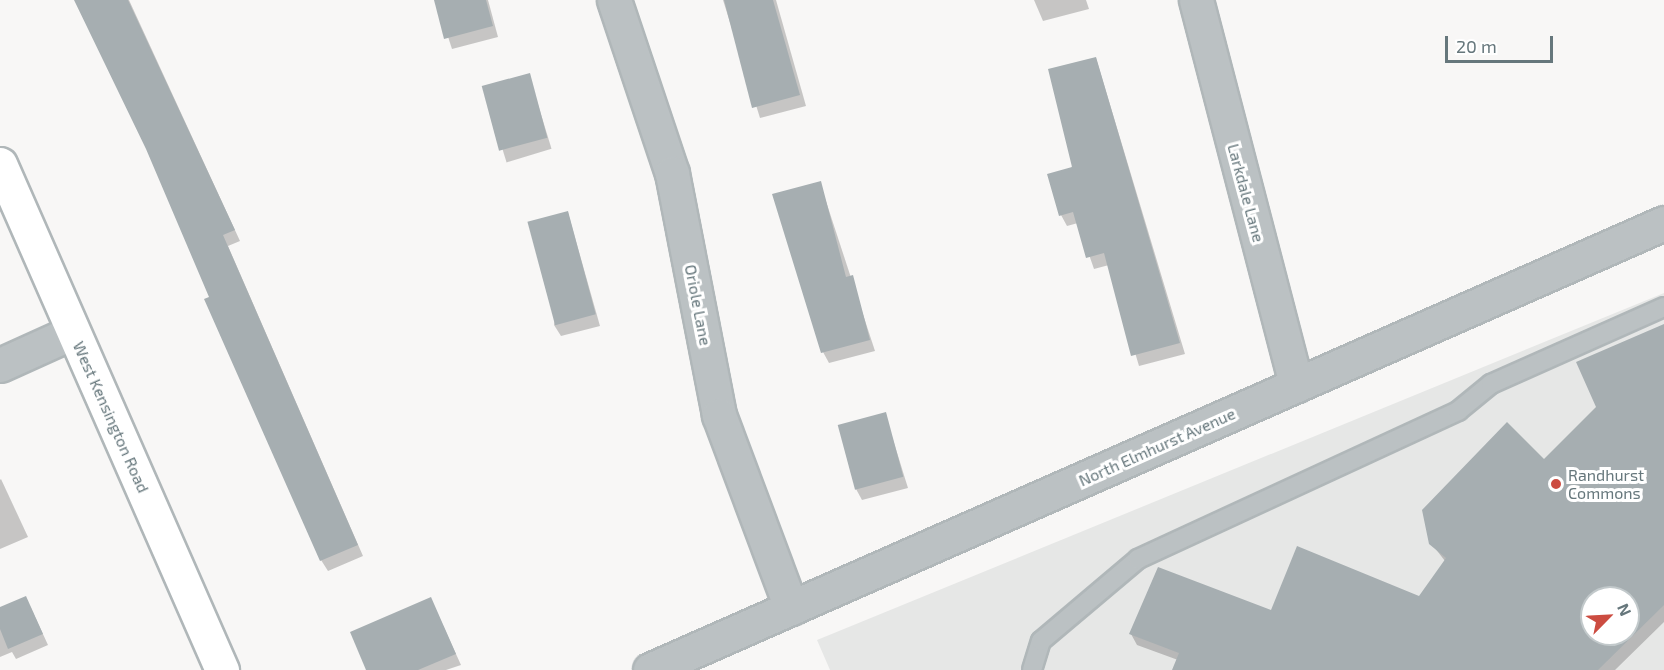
<!DOCTYPE html>
<html>
<head>
<meta charset="utf-8">
<style>
	body { margin:0 }
	#map { position:relative; width:1664px; height:670px; overflow:hidden; background:#f8f7f6; font-family:"Exo 2",sans-serif }
	div>[style] { position:absolute }
	.built>* { inset:0; background:#e6e7e6 }
	.shadow>* { inset:0; background:#0003; transform-origin:0 0 }
	.building>* { inset:0; background:#a6aeb1; transform-origin:0 0 }
	.roads { filter:drop-shadow(2px 0 #b0b7b9) drop-shadow(-2px 0 #b0b7b9) drop-shadow(0 2px #b0b7b9) drop-shadow(0 -2px #b0b7b9) }
	.lane>* { height:18px; margin:-9px; padding:0 9px; transform-origin:9px; border-radius:9px; background:#bbc1c3 }
	.street>* { height:33px; margin:-16.5px; padding:0 16.5px; transform-origin:16.5px; border-radius:16.5px; background:#bbc1c3 }
	.secondary>* { height:33px; margin:-16.5px; padding:0 16.5px; transform-origin:16.5px; border-radius:16.5px; background:#fff }
	.dots>* { width:16px; height:16px; translate:-50% -50%; box-sizing:border-box; border:3px solid #fff; border-radius:50% }
	span { translate:-50% -50%; white-space:nowrap; text-align:center; line-height:1.15; -webkit-text-stroke:6px #fff; paint-order:stroke }
	.street-label { font-size:16px; color:#66777c }
	.poi-label { font-size:16px; color:#66777c }
	.left { translate:0 -50%; text-align:left }
	.north { position:absolute; left:1580px; top:586px; width:60px; height:60px; box-sizing:border-box; background:#fff; border:2px solid #c2c9cb; border-radius:50%; rotate:66deg; font-size:16px; font-weight:700; line-height:24px; text-align:center; color:#66777c }
	.north::after { content:''; display:block; margin:auto; width:21px; height:27px; background:#cc4c41; clip-path:polygon(50% 0,100% 100%,50% 72%,0 100%) }
	.scale { position:absolute; left:1445px; top:36px; width:108px; height:27px; box-sizing:border-box; border:3px solid #66777c; border-top:0; padding-left:8px; font-size:18px; line-height:21px; white-space:nowrap; color:#66777c; -webkit-text-stroke:4px #fff; paint-order:stroke }
</style>
</head>
<body>
<div id="map">
	<div class="built">
		<div style="clip-path:polygon(evenodd,1664px 293px,1664px 670px,830px 670px,817px 640px,1664px 293px,1592px 598px,1628px 598px,1628px 634px,1592px 634px,1592px 598px)"></div>
	</div>
	<div class="shadow">
		<div style="clip-path:polygon(76px 0,129px 0,240px 241px,228px 246px,363px 556px,328px 571px,321px 560px,206px 300px,211px 298px,147px 148px)"></div>
		<div style="clip-path:polygon(436px 0,488px 0,498px 37px,452px 49px)"></div>
		<div style="clip-path:polygon(723px 0,776px 0,806px 106px,760px 118px)"></div>
		<div style="clip-path:polygon(1034px 0,1086px 0,1089px 9px,1043px 21px)"></div>
		<div style="clip-path:polygon(1096px 58px,1185px 354px,1139px 366px,1109px 265px,1094px 269px,1078px 223px,1067px 226px,1061px 215px)"></div>
		<div style="left:529px;top:75px;width:77px;height:47px;rotate:73deg"></div>
		<div style="clip-path:polygon(820px 183px,875px 351px,829px 363px,823px 352px)"></div>
		<div style="clip-path:polygon(568px 213px,600px 326px,561px 336px,554px 325px)"></div>
		<div style="clip-path:polygon(evenodd,1664px 326px,1664px 622px,1615px 670px,1174px 670px,1178px 660px,1137px 645px,1131px 634px,1420px 598px,1445px 561px,1431px 543px,1544px 461px,1598px 408px,1664px 326px,1592px 598px,1628px 598px,1628px 634px,1592px 634px,1592px 598px)"></div>
		<div style="clip-path:polygon(885px 414px,908px 488px,862px 500px,856px 489px)"></div>
		<div style="clip-path:polygon(1px 479px,28px 537px,0 549px,0 480px)"></div>
		<div style="clip-path:polygon(431px 599px,461px 665px,446px 670px,368px 670px)"></div>
		<div style="clip-path:polygon(31px 608px,48px 645px,16px 659px,12px 652px,0 657px,0 609px)"></div>
	</div>
	<div class="building">
		<div style="clip-path:polygon(74px 0,128px 0,235px 230px,223px 235px,358px 545px,320px 561px,204px 299px,209px 297px,146px 149px)"></div>
		<div style="clip-path:polygon(434px 0,486px 0,493px 26px,444px 39px)"></div>
		<div style="clip-path:polygon(724px 0,773px 0,800px 95px,752px 108px)"></div>
		<div style="clip-path:polygon(1096px 57px,1180px 343px,1131px 356px,1104px 253px,1086px 258px,1073px 212px,1059px 216px,1047px 174px,1072px 167px,1048px 69px)"></div>
		<div style="left:530px;top:73px;width:67px;height:50px;rotate:75deg"></div>
		<div style="clip-path:polygon(821px 181px,846px 277px,853px 275px,870px 340px,821px 353px,772px 194px)"></div>
		<div style="left:568px;top:211px;width:107px;height:42px;rotate:75deg"></div>
		<div style="clip-path:polygon(evenodd,1664px 324px,1664px 605px,1598px 670px,1172px 670px,1179px 653px,1129px 634px,1158px 567px,1271px 610px,1297px 546px,1419px 596px,1446px 558px,1429px 544px,1422px 510px,1507px 422px,1544px 459px,1596px 407px,1576px 362px,1664px 324px,1592px 598px,1628px 598px,1628px 634px,1592px 634px,1592px 598px)"></div>
		<div style="left:886px;top:412px;width:67px;height:50px;rotate:75deg"></div>
		<div style="clip-path:polygon(26px 596px,43px 634px,8px 649px,0 629px,0 607px)"></div>
		<div style="clip-path:polygon(431px 597px,456px 654px,418px 670px,366px 670px,350px 632px)"></div>
	</div>
	<div class="roads">
		<div class="lane">
			<div style="left:1032px;top:670px;width:30px;rotate:-73deg"></div>
			<div style="left:1041px;top:641px;width:127px;rotate:-40.2deg"></div>
			<div style="left:1138px;top:559px;width:353px;rotate:-24.8deg"></div>
			<div style="left:1458px;top:411px;width:43px;rotate:-39.3deg"></div>
			<div style="left:1491px;top:384px;width:189px;rotate:-24deg"></div>
		</div>
		<div class="street">
			<div style="left:614px;top:0;width:182px;rotate:71.5deg"></div>
			<div style="left:672px;top:173px;width:247px;rotate:79deg"></div>
			<div style="left:719px;top:415px;width:206px;rotate:69.5deg"></div>
			<div style="left:1196px;top:0;width:398px;rotate:75.4deg"></div>
			<div style="left:0;top:365px;width:80px;rotate:-24.3deg"></div>
			<div style="left:650px;top:670px;width:1108px;rotate:-23.79deg"></div>
		</div>
		<div class="secondary">
			<div style="left:0;top:164px;width:553px;rotate:66.31deg"></div>
		</div>
	</div>
	<div class="dots">
		<div style="left:1556px;top:484px;background:#cc4c41"></div>
	</div>
	<div class="street-label">
		<span style="left:1246px;top:193px;rotate:75deg">Larkdale Lane</span>
		<span style="left:698px;top:305px;rotate:79deg">Oriole Lane</span>
		<span style="left:111px;top:417px;rotate:66deg">West Kensington Road</span>
		<span style="left:1157px;top:447px;rotate:-24deg">North Elmhurst Avenue</span>
	</div>
	<div class="poi-label">
		<span class="left" style="left:1568px;top:484px">Randhurst<br>Commons</span>
	</div>
	<div class="north">N</div>
	<div class="scale">20 m</div>
</div>
</body>
</html>
